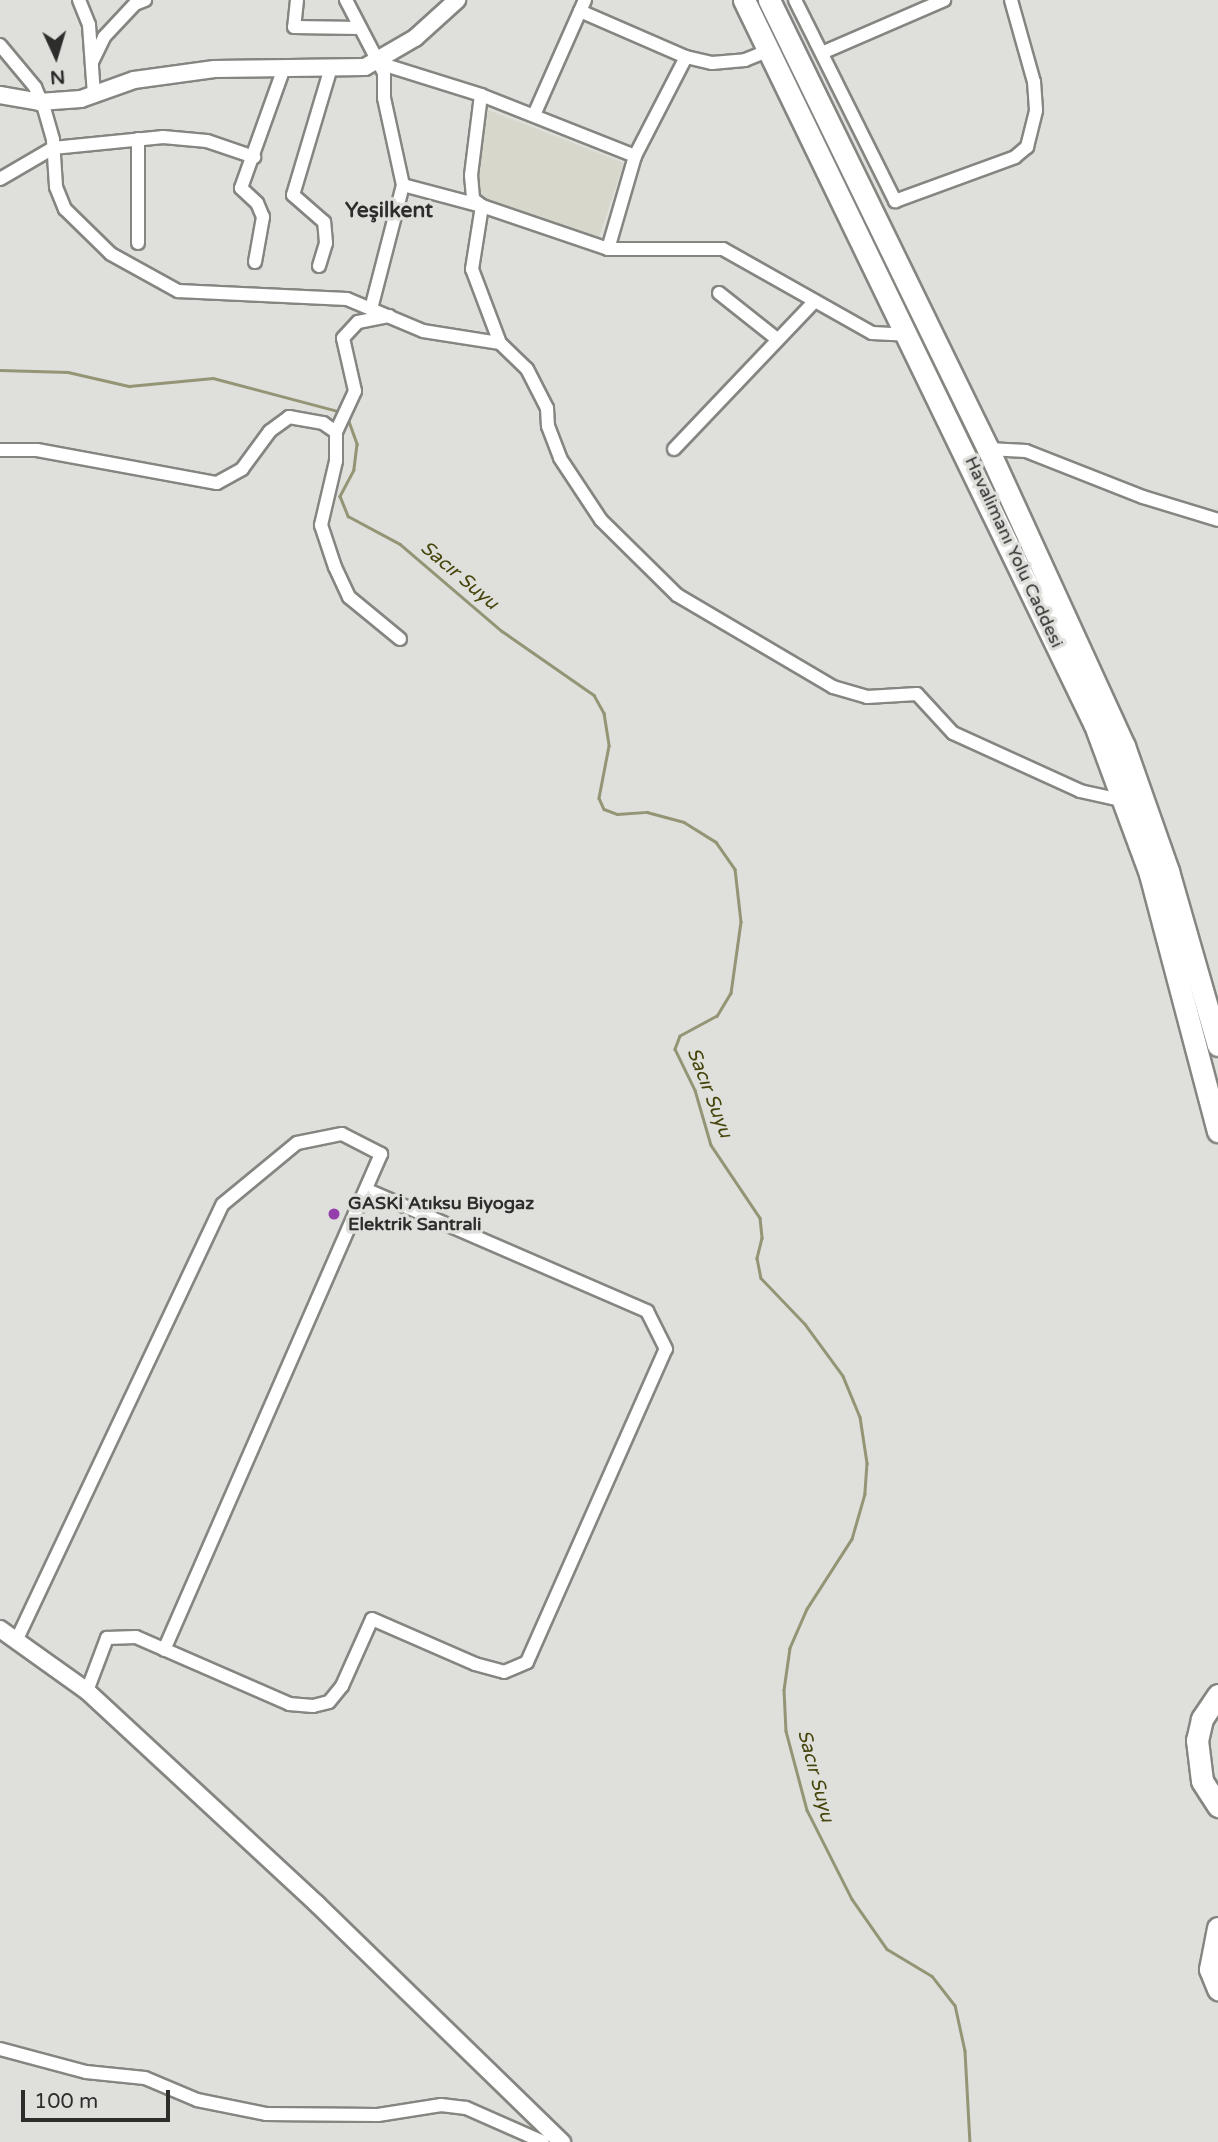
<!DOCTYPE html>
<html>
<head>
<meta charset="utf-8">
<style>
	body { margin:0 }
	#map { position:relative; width:1218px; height:2142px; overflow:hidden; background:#dfdfdc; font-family:"Varela Round",sans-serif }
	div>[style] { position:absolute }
	.built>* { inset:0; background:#d7d7cc }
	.stream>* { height:2.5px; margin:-1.25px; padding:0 1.25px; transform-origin:1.25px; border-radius:1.25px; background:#949575 }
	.roads { filter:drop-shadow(2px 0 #858581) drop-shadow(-2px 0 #858581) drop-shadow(0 2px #858581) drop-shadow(0 -2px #858581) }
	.street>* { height:12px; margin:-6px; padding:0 6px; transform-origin:6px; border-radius:6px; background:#fff }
	.secondary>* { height:16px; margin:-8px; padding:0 8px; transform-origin:8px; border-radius:8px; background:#fff }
	.highway>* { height:21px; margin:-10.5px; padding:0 10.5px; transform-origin:10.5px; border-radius:10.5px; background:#fff }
	.dots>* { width:19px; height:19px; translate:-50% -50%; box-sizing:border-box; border:4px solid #dfdfdc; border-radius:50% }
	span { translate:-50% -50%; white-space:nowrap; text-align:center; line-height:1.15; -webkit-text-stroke:7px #dfdfdc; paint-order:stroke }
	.street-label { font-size:18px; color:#2d2d2b }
	.poi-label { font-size:18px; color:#2d2d2b; font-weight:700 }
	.left { translate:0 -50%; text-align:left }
	.water-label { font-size:19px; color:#45440a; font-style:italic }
	.quarter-label { font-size:21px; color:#2d2d2b; font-weight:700 }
	.north { position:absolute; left:21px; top:21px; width:70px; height:70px; -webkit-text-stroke:5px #dfdfdc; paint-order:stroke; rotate:176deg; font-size:19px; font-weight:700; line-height:28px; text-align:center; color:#2d2d2b }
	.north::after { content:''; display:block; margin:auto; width:24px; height:32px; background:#2d2d2b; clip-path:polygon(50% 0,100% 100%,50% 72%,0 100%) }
	.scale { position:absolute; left:21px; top:2090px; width:149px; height:32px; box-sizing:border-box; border:4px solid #2d2d2b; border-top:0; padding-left:9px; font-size:21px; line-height:24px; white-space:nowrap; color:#2d2d2b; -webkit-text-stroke:5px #dfdfdc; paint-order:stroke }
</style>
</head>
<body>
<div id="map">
	<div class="built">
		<div style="clip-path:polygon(488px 110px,624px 163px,599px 237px,482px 198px,477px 166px)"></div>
	</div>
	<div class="stream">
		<div style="left:0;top:370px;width:68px;rotate:1.7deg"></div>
		<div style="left:68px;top:372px;width:63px;rotate:12.9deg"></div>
		<div style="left:129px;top:386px;width:84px;rotate:-5.4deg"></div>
		<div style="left:213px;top:378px;width:133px;rotate:14.8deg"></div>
		<div style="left:347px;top:416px;width:30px;rotate:70deg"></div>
		<div style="left:357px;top:444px;width:26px;rotate:97deg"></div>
		<div style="left:354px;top:470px;width:30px;rotate:118deg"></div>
		<div style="left:340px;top:496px;width:22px;rotate:68deg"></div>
		<div style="left:348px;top:516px;width:59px;rotate:28.3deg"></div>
		<div style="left:400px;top:544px;width:134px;rotate:40.5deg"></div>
		<div style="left:502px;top:631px;width:112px;rotate:34.8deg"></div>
		<div style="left:594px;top:695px;width:21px;rotate:61deg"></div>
		<div style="left:604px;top:713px;width:33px;rotate:81deg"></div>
		<div style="left:609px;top:746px;width:53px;rotate:100.9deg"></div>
		<div style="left:599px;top:798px;width:12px;rotate:66deg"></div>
		<div style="left:604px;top:809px;width:14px;rotate:21deg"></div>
		<div style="left:617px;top:814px;width:30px;rotate:-4deg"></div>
		<div style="left:647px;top:812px;width:38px;rotate:15deg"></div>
		<div style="left:684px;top:822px;width:38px;rotate:32deg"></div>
		<div style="left:716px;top:842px;width:33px;rotate:55deg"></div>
		<div style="left:735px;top:869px;width:53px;rotate:83.5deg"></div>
		<div style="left:741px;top:922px;width:72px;rotate:98deg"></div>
		<div style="left:731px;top:993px;width:27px;rotate:121deg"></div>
		<div style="left:717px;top:1016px;width:42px;rotate:151.6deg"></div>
		<div style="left:680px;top:1036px;width:14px;rotate:111deg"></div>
		<div style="left:675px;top:1049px;width:46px;rotate:64deg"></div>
		<div style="left:695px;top:1090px;width:57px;rotate:73.8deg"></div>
		<div style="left:711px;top:1145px;width:88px;rotate:56.1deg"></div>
		<div style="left:760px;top:1218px;width:20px;rotate:84deg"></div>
		<div style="left:762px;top:1238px;width:21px;rotate:104deg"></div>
		<div style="left:757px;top:1258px;width:20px;rotate:79deg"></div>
		<div style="left:761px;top:1278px;width:64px;rotate:46.3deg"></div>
		<div style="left:805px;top:1324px;width:64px;rotate:53.8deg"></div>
		<div style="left:843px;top:1376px;width:44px;rotate:67.5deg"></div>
		<div style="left:860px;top:1417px;width:47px;rotate:81.3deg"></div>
		<div style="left:867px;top:1463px;width:31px;rotate:94deg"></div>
		<div style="left:865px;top:1494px;width:47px;rotate:106.1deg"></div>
		<div style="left:852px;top:1539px;width:83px;rotate:122.7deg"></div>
		<div style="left:807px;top:1609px;width:43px;rotate:113.6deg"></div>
		<div style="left:790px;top:1648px;width:42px;rotate:98.1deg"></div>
		<div style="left:784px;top:1690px;width:41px;rotate:87.2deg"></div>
		<div style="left:786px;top:1731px;width:82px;rotate:75.1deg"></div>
		<div style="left:807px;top:1810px;width:100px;rotate:63.2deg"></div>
		<div style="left:852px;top:1899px;width:61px;rotate:55deg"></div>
		<div style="left:887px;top:1949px;width:52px;rotate:31deg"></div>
		<div style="left:932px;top:1976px;width:37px;rotate:52deg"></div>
		<div style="left:955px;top:2005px;width:47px;rotate:77.7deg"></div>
		<div style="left:965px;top:2051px;width:91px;rotate:86.9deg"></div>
	</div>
	<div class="roads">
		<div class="street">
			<div style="left:79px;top:0;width:27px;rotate:68deg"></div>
			<div style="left:89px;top:25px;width:69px;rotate:85.9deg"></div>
			<div style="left:297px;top:0;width:27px;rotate:96deg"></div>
			<div style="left:294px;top:27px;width:66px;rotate:0.9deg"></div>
			<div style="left:346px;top:0;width:82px;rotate:62.5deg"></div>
			<div style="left:384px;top:73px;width:25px;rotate:90deg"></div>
			<div style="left:384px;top:98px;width:89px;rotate:77.7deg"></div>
			<div style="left:403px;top:185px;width:128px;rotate:104.5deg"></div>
			<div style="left:795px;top:0;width:225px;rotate:63.5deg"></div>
			<div style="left:895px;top:201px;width:128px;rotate:-20.1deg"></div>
			<div style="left:1015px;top:157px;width:16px;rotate:-40deg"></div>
			<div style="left:1027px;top:147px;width:38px;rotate:-76deg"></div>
			<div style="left:1036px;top:110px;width:28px;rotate:-94deg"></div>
			<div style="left:1034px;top:82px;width:85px;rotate:-105.7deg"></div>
			<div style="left:580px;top:11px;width:116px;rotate:23.5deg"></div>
			<div style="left:686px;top:57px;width:27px;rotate:13deg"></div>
			<div style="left:712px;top:63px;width:33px;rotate:-5deg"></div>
			<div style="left:745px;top:60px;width:24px;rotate:-22deg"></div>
			<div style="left:0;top:45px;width:55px;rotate:50.2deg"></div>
			<div style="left:35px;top:87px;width:23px;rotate:67deg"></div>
			<div style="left:44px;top:108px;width:33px;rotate:74deg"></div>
			<div style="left:53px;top:140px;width:47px;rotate:86.3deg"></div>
			<div style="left:56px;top:187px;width:24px;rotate:68deg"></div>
			<div style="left:65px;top:209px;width:64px;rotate:44.4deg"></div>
			<div style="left:111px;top:254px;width:77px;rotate:28.9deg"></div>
			<div style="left:178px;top:291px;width:169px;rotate:2.7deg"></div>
			<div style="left:347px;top:299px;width:82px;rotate:22.8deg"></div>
			<div style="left:423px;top:331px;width:78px;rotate:8.9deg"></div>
			<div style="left:824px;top:52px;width:131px;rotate:-23.4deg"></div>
			<div style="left:92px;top:62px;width:28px;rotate:-64deg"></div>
			<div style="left:104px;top:37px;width:45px;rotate:-46.8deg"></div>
			<div style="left:135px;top:4px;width:11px;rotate:-22deg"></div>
			<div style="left:379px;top:63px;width:107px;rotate:17.4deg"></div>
			<div style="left:481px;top:95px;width:166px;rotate:21.6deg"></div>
			<div style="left:481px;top:95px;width:81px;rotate:97.1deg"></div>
			<div style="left:471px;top:175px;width:24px;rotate:85deg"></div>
			<div style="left:473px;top:199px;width:11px;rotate:38deg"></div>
			<div style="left:482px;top:206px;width:133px;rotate:18.8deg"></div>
			<div style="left:608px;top:249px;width:115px"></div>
			<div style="left:723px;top:249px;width:171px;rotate:29.4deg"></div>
			<div style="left:872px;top:333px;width:35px;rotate:3deg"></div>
			<div style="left:534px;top:115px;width:126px;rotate:-66.1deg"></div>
			<div style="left:138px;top:139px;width:104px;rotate:90deg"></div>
			<div style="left:0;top:179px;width:61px;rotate:-30.3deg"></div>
			<div style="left:53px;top:148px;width:111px;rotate:-5.7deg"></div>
			<div style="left:163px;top:137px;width:44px;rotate:5.2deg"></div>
			<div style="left:207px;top:141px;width:50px;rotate:18.8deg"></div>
			<div style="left:403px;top:185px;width:82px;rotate:14.9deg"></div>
			<div style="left:482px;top:206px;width:64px;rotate:99deg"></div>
			<div style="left:472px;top:269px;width:79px;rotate:69.3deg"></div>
			<div style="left:500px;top:343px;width:37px;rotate:44deg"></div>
			<div style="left:527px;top:369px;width:44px;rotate:62.9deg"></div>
			<div style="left:547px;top:408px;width:18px;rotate:87deg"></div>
			<div style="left:548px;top:426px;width:34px;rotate:69deg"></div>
			<div style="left:560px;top:458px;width:74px;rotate:56.5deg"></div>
			<div style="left:601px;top:520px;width:107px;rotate:44.6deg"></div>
			<div style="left:677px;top:595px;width:181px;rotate:30.5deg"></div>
			<div style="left:833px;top:687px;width:35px;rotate:16deg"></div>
			<div style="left:867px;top:697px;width:50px;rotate:-3.4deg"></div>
			<div style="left:917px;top:694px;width:53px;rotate:47.3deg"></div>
			<div style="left:953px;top:733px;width:140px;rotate:24.5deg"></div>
			<div style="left:1080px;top:791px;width:46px;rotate:12.5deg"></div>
			<div style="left:608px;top:249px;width:97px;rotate:-73.8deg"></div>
			<div style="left:635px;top:156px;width:111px;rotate:-62.7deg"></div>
			<div style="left:255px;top:262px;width:46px;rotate:-79.9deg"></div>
			<div style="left:263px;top:217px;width:15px;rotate:-113deg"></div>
			<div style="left:257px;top:203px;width:22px;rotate:-137deg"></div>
			<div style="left:241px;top:188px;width:124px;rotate:-70.3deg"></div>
			<div style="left:319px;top:266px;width:24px;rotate:-73deg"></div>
			<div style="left:326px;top:243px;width:21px;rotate:-95deg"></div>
			<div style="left:324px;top:222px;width:41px;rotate:-138.9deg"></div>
			<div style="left:293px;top:195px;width:129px;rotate:-73.4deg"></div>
			<div style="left:719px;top:293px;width:74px;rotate:38.4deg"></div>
			<div style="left:336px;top:432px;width:45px;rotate:-65.1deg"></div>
			<div style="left:355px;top:391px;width:54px;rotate:-102.8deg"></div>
			<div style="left:343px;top:338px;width:22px;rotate:-47deg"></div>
			<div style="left:358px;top:322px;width:32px;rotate:-11deg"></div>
			<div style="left:674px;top:449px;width:204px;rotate:-46.4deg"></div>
			<div style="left:988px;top:449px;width:38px;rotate:3deg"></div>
			<div style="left:1026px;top:451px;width:126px;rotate:21.5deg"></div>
			<div style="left:1143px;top:497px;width:78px;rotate:17deg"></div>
			<div style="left:0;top:450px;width:37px"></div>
			<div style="left:37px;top:450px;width:183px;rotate:10.4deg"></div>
			<div style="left:217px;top:483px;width:29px;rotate:-29deg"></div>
			<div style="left:242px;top:469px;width:47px;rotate:-53.6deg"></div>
			<div style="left:270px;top:431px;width:24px;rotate:-36deg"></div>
			<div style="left:289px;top:417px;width:35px;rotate:10deg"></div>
			<div style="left:323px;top:423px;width:16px;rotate:35deg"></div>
			<div style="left:336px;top:432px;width:29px;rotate:90deg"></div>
			<div style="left:336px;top:461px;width:66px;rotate:103.2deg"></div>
			<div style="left:321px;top:525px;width:44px;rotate:71.6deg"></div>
			<div style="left:335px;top:567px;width:33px;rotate:65deg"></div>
			<div style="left:349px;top:597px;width:66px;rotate:39.5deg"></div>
			<div style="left:17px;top:1639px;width:481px;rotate:-64.7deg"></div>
			<div style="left:223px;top:1204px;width:96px;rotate:-39.5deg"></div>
			<div style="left:297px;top:1143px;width:46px;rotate:-11.3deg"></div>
			<div style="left:342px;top:1134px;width:44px;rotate:27.1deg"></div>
			<div style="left:381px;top:1154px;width:541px;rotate:113.63deg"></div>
			<div style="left:87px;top:1691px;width:57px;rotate:-69.3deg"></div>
			<div style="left:107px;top:1638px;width:29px;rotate:-2deg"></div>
			<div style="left:136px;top:1637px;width:167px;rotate:23.6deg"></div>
			<div style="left:289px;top:1704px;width:24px;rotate:5deg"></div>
			<div style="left:313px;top:1706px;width:16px;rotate:-14deg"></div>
			<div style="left:329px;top:1702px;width:21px;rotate:-51deg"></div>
			<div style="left:342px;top:1686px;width:73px;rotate:-65.9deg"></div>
			<div style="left:372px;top:1619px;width:112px;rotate:23.6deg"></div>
			<div style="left:475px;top:1664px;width:30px;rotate:15deg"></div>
			<div style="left:504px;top:1672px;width:25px;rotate:-23deg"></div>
			<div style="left:527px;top:1662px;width:342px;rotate:-66.1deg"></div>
			<div style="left:666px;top:1349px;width:42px;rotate:-116.6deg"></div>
			<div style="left:647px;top:1311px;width:305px;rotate:-156.6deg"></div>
			<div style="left:0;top:2049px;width:89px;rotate:15deg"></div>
			<div style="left:86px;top:2072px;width:59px;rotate:5.8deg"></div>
			<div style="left:145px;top:2078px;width:56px;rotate:22.9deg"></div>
			<div style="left:197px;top:2100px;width:70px;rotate:11.5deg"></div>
			<div style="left:266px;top:2114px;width:112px;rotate:0.5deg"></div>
			<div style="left:378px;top:2115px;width:64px;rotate:-9deg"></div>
			<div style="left:441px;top:2105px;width:25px;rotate:7deg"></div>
			<div style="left:466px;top:2108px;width:84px;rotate:23.8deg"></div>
		</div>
		<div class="secondary">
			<div style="left:0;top:95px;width:40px;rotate:10deg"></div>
			<div style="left:39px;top:102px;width:42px;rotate:-4.1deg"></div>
			<div style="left:81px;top:99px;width:56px;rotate:-19.7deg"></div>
			<div style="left:134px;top:80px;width:81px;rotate:-7.8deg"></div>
			<div style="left:214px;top:69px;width:151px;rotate:-0.8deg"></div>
			<div style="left:365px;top:67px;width:58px;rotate:-30.1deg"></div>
			<div style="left:415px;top:38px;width:57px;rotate:-42.1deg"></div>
			<div style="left:0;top:1629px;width:107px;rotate:35.5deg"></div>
			<div style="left:87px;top:1691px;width:313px;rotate:42.8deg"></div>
			<div style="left:317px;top:1904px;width:342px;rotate:44.2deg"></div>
		</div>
		<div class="highway">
			<div style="left:744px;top:0;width:805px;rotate:64.17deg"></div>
			<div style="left:1095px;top:725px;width:159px;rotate:69.7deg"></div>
			<div style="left:1150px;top:874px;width:266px;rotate:75.2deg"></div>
			<div style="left:769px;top:0;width:500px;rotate:64deg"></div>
			<div style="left:988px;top:449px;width:327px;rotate:65.4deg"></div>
			<div style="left:1124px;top:746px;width:133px;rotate:70.6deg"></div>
			<div style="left:1168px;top:871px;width:181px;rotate:74deg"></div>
			<div style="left:1218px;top:1695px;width:29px;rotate:124deg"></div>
			<div style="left:1202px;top:1719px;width:22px;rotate:103deg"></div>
			<div style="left:1197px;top:1740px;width:41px;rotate:83deg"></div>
			<div style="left:1202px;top:1781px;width:30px;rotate:57deg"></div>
			<div style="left:1218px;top:1928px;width:42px;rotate:101deg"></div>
			<div style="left:1210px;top:1969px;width:22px;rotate:68deg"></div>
		</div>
	</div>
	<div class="dots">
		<div style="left:334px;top:1214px;background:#953fac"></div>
	</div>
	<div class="street-label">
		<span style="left:1014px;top:552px;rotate:65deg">Havalimanı Yolu Caddesi</span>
	</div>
	<div class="poi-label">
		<span class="left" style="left:348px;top:1214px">GASKİ Atıksu Biyogaz<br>Elektrik Santrali</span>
	</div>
	<div class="water-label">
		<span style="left:459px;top:576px;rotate:40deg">Sacır Suyu</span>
		<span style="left:709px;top:1093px;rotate:69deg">Sacır Suyu</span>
		<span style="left:815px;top:1776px;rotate:75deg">Sacır Suyu</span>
	</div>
	<div class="quarter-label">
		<span style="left:389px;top:211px">Yeşilkent</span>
	</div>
	<div class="north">N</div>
	<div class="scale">100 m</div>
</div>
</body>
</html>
